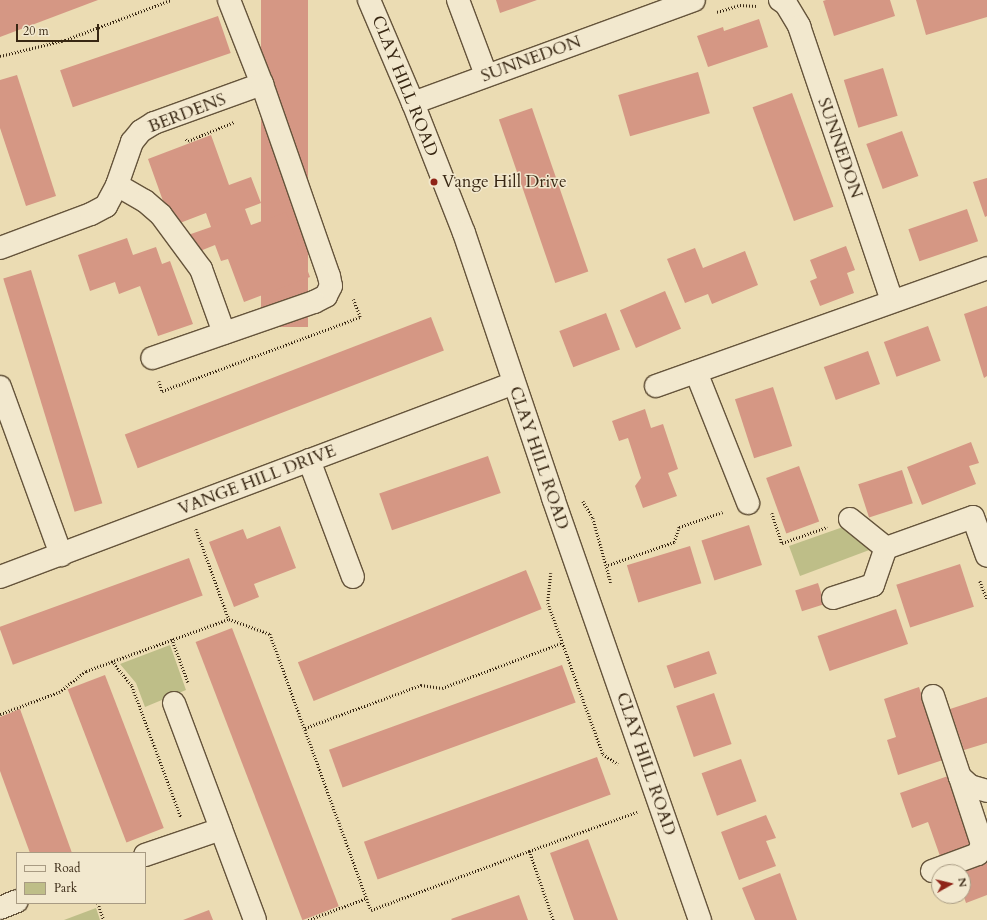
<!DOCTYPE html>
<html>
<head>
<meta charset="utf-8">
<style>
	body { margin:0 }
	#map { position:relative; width:987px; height:920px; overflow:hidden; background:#ebdcb3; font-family:Cardo,serif }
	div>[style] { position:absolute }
	.green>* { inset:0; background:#bebe88 }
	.building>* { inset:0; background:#d59784; transform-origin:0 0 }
	.path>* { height:2.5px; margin-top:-1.25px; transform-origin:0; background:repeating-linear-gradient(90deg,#382713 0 1px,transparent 0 3px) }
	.roads { filter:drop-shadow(1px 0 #65543b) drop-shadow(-1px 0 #65543b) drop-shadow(0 1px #65543b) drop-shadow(0 -1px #65543b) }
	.minor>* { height:22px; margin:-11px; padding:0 11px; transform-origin:11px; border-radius:11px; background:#f2e8ce }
	.dots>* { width:11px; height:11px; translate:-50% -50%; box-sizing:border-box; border:2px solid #f2e8ce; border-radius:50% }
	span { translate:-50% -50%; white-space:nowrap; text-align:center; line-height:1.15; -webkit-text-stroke:3px #f2e8ce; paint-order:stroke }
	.street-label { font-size:17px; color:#382713 }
	.poi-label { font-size:17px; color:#382713 }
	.left { translate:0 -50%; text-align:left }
	.legend { position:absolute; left:16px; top:852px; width:130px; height:52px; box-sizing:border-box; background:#f2e8ce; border:1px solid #a89b83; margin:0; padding:5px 7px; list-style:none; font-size:12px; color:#382713 }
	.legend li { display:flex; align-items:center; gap:8px; height:20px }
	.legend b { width:20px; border:1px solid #a89b83 }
	.north { position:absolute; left:931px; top:864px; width:40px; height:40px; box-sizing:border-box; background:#f2e8ce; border:1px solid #a89b83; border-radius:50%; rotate:82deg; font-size:11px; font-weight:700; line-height:16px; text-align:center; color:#382713 }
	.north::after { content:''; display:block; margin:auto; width:14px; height:18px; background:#8f2418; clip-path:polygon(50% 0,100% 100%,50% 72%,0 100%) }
	.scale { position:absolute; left:16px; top:24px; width:83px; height:18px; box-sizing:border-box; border:2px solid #382713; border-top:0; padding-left:5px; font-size:12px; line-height:14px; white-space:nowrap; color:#382713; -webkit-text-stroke:3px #f2e8ce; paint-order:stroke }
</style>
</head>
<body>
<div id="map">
	<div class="green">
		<div style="clip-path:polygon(843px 527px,872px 549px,800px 576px,789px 546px)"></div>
		<div style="clip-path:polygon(170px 645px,186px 690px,145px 707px,136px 683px,120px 664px)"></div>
		<div style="clip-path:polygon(96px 908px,100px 920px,64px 920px)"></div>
	</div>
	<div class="building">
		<div style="clip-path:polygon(0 0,98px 0,0 37px)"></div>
		<div style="left:261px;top:0;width:47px;height:327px"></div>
		<div style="clip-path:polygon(496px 0,537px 0,500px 13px)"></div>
		<div style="clip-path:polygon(826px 0,890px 0,895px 16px,834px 36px,823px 1px)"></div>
		<div style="clip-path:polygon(916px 0,987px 0,987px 17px,926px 35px)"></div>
		<div style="left:218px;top:16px;width:39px;height:167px;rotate:71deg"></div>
		<div style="clip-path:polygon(759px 19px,768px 47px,708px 67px,697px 36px,723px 27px,724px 31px)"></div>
		<div style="left:883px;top:68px;width:50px;height:41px;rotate:73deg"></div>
		<div style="left:698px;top:72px;width:43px;height:83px;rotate:74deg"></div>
		<div style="clip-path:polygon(17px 75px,56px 196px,26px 206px,0 128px,0 80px)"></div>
		<div style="left:792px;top:93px;width:121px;height:42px;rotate:70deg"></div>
		<div style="left:532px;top:108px;width:173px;height:35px;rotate:71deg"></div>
		<div style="left:902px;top:131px;width:48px;height:38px;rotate:70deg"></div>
		<div style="clip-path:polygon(211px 135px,229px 185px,251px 177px,261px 203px,245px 209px,251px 225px,286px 212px,310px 277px,244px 302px,228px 259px,221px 261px,215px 245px,195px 253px,188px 235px,211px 227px,206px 213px,172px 226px,148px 159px)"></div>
		<div style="clip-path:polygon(987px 178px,987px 216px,985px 217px,973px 182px)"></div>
		<div style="left:967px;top:209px;width:34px;height:62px;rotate:71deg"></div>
		<div style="clip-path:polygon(127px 238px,133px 255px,156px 247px,162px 264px,170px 261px,193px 324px,158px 336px,140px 286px,119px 294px,115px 282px,90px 291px,78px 255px)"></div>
		<div style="clip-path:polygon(846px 246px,855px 270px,847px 273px,854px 293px,820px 306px,810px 281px,817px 278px,810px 260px)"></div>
		<div style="clip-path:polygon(695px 248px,703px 268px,745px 251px,758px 285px,712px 304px,708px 294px,685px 303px,667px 259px)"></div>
		<div style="left:31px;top:270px;width:244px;height:29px;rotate:73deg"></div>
		<div style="left:665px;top:291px;width:41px;height:49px;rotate:67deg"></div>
		<div style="clip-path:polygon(987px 306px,987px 376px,984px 378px,964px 314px)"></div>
		<div style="left:606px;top:313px;width:39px;height:50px;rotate:69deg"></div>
		<div style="left:431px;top:317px;width:36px;height:328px;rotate:69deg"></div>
		<div style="left:928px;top:326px;width:37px;height:47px;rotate:70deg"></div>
		<div style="left:868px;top:351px;width:35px;height:47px;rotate:70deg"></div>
		<div style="left:773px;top:387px;width:62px;height:40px;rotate:72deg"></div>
		<div style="clip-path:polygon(645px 409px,651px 428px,663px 424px,678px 469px,668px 473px,677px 496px,643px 508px,635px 486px,641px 478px,628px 438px,619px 441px,612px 421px)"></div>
		<div style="clip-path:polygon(971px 442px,979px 463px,969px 466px,976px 484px,922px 505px,907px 467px)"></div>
		<div style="left:488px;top:456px;width:39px;height:115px;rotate:71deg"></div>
		<div style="left:799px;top:466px;width:59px;height:35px;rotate:70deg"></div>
		<div style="left:902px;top:470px;width:35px;height:46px;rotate:72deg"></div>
		<div style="left:749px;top:525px;width:42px;height:50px;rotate:72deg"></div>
		<div style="clip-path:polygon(280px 526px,296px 568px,254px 584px,259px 597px,234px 607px,209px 542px,243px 529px,247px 539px)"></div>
		<div style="left:690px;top:546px;width:39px;height:66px;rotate:73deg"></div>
		<div style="left:189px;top:558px;width:40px;height:202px;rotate:70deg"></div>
		<div style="left:960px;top:564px;width:45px;height:67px;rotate:72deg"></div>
		<div style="left:526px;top:570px;width:42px;height:246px;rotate:68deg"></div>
		<div style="left:818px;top:583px;width:22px;height:24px;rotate:72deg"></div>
		<div style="left:896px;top:609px;width:37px;height:83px;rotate:71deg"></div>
		<div style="left:232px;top:628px;width:298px;height:39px;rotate:69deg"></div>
		<div style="left:709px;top:651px;width:24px;height:45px;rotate:71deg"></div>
		<div style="left:562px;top:665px;width:40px;height:248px;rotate:70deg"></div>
		<div style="left:105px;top:675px;width:164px;height:40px;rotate:69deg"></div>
		<div style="clip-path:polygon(919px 687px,943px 760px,898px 775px,887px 740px,896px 737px,884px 699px)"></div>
		<div style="left:714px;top:693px;width:54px;height:40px;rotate:71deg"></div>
		<div style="clip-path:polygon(987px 697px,987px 743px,964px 750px,950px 709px)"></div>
		<div style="clip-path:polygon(20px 709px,72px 853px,30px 853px,0 771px,0 717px)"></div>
		<div style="left:597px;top:757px;width:40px;height:248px;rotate:70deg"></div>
		<div style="left:741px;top:759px;width:45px;height:42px;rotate:70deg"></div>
		<div style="clip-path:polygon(948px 776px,972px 844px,940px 856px,928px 822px,912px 828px,900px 793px)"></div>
		<div style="clip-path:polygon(766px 815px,776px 838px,766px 841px,776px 866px,739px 880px,721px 832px)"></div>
		<div style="clip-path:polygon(588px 839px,618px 920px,574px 920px,550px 853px)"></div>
		<div style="clip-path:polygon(987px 863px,987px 895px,966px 903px,963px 894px,963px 872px)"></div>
		<div style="clip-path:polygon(780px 873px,797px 920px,755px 920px,742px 888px)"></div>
		<div style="clip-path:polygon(519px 895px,528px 920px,452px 920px,451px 919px)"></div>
		<div style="clip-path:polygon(209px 910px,213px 920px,183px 920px)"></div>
	</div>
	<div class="path">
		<div style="left:717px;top:12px;width:24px;rotate:-17deg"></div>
		<div style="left:740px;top:5px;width:16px;rotate:4deg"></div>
		<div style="left:0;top:56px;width:67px;rotate:-13.8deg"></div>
		<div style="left:65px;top:40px;width:113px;rotate:-20.7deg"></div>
		<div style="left:186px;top:139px;width:3px;rotate:45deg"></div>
		<div style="left:188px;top:141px;width:50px;rotate:-22.4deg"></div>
		<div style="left:159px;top:381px;width:10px;rotate:73deg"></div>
		<div style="left:162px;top:391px;width:211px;rotate:-20.5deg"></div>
		<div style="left:360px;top:317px;width:19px;rotate:-111deg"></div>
		<div style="left:583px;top:501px;width:20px;rotate:60deg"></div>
		<div style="left:593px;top:518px;width:67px;rotate:74.5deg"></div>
		<div style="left:772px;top:513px;width:32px;rotate:72deg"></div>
		<div style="left:782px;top:543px;width:48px;rotate:-19.6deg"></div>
		<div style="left:196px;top:529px;width:96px;rotate:69.9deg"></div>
		<div style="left:229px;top:619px;width:44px;rotate:20.1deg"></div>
		<div style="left:270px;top:634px;width:294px;rotate:69.9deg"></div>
		<div style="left:371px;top:910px;width:169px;rotate:-20.5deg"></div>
		<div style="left:608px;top:565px;width:70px;rotate:-19.2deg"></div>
		<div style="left:674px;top:542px;width:16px;rotate:-72deg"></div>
		<div style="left:679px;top:527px;width:46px;rotate:-18.8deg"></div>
		<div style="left:551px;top:573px;width:30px;rotate:96deg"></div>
		<div style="left:548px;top:603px;width:161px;rotate:70deg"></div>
		<div style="left:603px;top:754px;width:18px;rotate:34deg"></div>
		<div style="left:980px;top:581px;width:19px;rotate:69deg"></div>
		<div style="left:172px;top:639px;width:46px;rotate:69.6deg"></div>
		<div style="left:112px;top:661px;width:32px;rotate:51deg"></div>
		<div style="left:132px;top:686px;width:140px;rotate:69.5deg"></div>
		<div style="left:0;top:714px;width:63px;rotate:-20.4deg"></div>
		<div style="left:59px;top:692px;width:34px;rotate:-38deg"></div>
		<div style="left:86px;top:671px;width:152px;rotate:-20deg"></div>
		<div style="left:305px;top:728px;width:124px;rotate:-20.3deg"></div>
		<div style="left:421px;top:685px;width:21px;rotate:8deg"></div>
		<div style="left:442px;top:688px;width:128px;rotate:-20.6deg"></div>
		<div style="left:98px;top:903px;width:18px;rotate:71deg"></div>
		<div style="left:308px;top:920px;width:63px;rotate:-20.4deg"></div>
		<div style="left:553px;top:920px;width:73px;rotate:-109.2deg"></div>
		<div style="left:529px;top:851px;width:115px;rotate:-19.9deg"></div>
	</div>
	<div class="roads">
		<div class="minor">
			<div style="left:229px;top:0;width:90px;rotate:68.6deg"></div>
			<div style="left:369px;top:0;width:112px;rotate:66.9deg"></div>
			<div style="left:413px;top:103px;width:140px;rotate:68.6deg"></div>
			<div style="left:464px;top:233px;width:280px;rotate:71.4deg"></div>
			<div style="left:553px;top:498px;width:447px;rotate:70.8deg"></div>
			<div style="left:458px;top:0;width:80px;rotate:69.5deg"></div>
			<div style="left:780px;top:0;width:7px;rotate:34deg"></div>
			<div style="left:786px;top:4px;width:26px;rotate:59deg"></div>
			<div style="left:799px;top:26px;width:290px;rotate:71.3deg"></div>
			<div style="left:413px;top:103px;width:299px;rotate:-20.1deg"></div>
			<div style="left:117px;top:185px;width:32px;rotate:30deg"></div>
			<div style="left:145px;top:201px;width:21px;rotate:41deg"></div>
			<div style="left:161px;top:215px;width:67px;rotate:53.5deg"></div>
			<div style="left:201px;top:269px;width:68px;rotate:70.2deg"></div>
			<div style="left:0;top:248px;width:97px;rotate:-20.5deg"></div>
			<div style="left:91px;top:214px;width:17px;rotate:-28deg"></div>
			<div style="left:106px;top:206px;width:24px;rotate:-62deg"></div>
			<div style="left:117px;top:185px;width:46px;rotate:-70.8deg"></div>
			<div style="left:132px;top:142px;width:14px;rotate:-51deg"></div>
			<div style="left:141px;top:131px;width:15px;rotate:-32deg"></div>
			<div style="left:154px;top:123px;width:115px;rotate:-19.9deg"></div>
			<div style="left:262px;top:84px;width:203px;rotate:70.8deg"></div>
			<div style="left:329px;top:276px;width:10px;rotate:79deg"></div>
			<div style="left:331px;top:286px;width:11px;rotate:117deg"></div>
			<div style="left:326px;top:296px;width:13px;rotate:153deg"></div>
			<div style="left:314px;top:302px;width:171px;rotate:160.9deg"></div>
			<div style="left:696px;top:372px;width:141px;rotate:68.3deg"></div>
			<div style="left:656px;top:386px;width:351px;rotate:-19.6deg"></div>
			<div style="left:0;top:387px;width:179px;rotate:70deg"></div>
			<div style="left:309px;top:460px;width:125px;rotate:69.4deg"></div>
			<div style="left:850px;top:519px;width:46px;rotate:38.9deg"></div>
			<div style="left:0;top:577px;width:549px;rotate:-20.68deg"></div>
			<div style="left:833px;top:598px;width:42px;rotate:-18deg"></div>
			<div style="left:873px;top:585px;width:39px;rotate:-71deg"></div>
			<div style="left:886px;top:548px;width:92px;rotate:-19.6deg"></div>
			<div style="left:973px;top:517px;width:41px;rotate:70.3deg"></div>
			<div style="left:933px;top:696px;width:85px;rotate:71.6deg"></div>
			<div style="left:960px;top:777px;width:13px;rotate:42deg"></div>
			<div style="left:970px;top:786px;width:18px;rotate:16deg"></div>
			<div style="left:174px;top:703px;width:134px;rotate:69.5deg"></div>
			<div style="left:145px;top:855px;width:80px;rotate:-18.9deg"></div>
			<div style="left:221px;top:829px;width:97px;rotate:69.5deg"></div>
			<div style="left:932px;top:871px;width:49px;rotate:-20.3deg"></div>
			<div style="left:978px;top:854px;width:11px;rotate:-68deg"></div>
			<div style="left:982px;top:844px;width:71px;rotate:-108.2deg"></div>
			<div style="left:0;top:908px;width:18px;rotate:-22deg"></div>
		</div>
	</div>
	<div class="dots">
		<div style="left:434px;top:182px;background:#8f2418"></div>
	</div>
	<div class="street-label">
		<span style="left:531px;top:59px;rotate:-20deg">SUNNEDON</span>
		<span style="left:405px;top:86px;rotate:68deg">CLAY HILL ROAD</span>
		<span style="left:187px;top:113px;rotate:-21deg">BERDENS</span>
		<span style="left:840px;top:148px;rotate:71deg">SUNNEDON</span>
		<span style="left:539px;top:458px;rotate:71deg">CLAY HILL ROAD</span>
		<span style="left:257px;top:480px;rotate:-21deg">VANGE HILL DRIVE</span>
		<span style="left:646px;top:764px;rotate:71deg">CLAY HILL ROAD</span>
	</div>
	<div class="poi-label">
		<span class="left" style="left:442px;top:182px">Vange Hill Drive</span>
	</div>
	<ul class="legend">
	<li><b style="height:5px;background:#f2e8ce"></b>Road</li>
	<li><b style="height:11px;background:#bebe88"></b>Park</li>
	</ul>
	<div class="north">N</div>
	<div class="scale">20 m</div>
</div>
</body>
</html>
